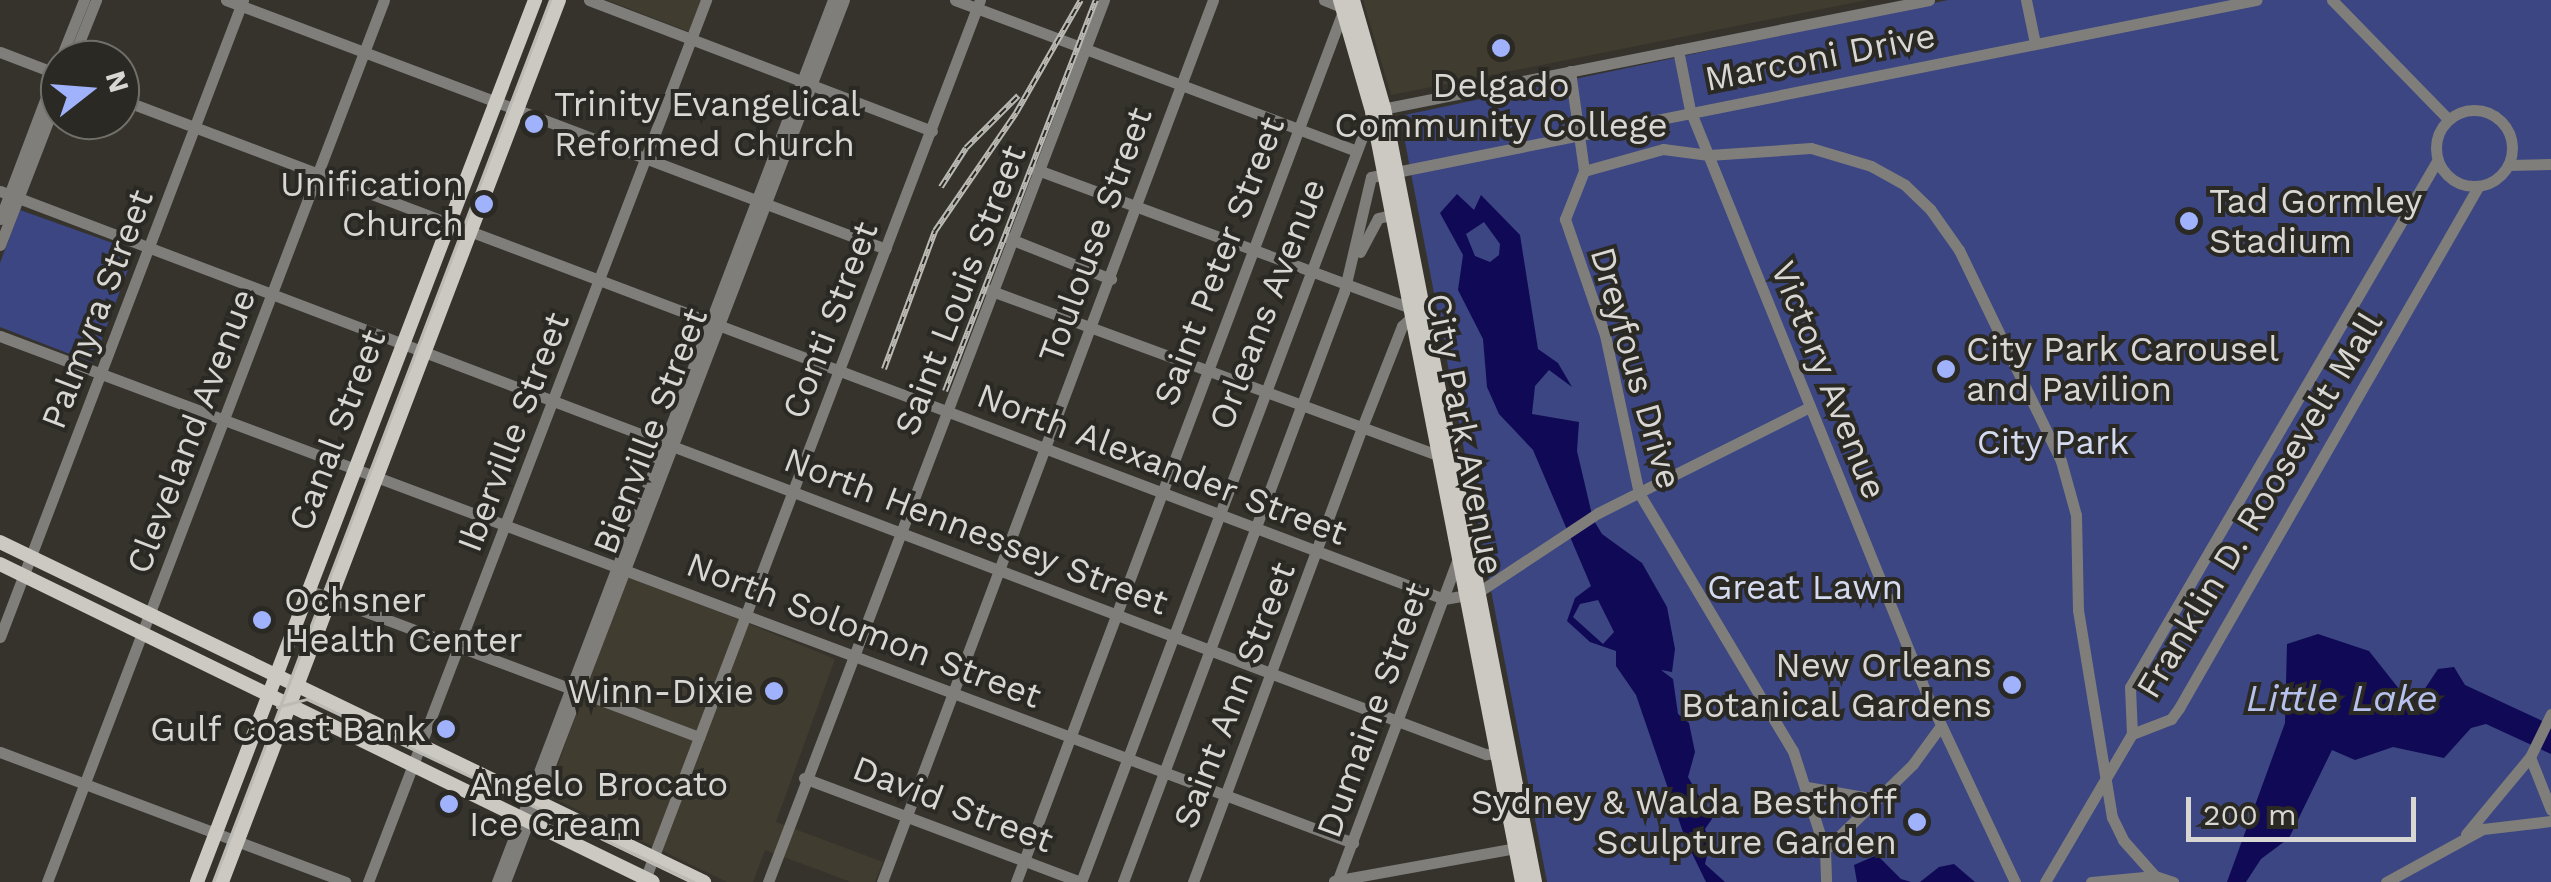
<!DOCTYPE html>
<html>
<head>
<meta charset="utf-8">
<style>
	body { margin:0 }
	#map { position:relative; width:2551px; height:882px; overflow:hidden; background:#35332c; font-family:"Work Sans",sans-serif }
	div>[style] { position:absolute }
	.built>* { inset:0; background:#413c30 }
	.green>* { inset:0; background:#3b4682 }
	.water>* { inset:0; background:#100955 }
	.minor>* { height:11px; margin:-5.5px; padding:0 5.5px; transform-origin:5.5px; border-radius:5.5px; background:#7f7e7b }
	.minor>.ring { margin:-5.5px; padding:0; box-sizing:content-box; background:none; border:11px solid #7f7e7b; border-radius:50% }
	.major>* { height:14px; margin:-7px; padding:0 7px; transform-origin:7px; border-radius:7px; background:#ccc9c2 }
	.tram>* { height:2.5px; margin:-1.25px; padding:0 1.25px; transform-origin:1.25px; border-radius:1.25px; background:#bcbab5 }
	.rail>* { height:6px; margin-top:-3px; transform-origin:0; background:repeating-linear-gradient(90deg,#2b2923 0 8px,#bcbab5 0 16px); box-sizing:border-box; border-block:2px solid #bcbab5 }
	.dots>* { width:28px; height:28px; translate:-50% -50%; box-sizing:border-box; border:5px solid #2b2923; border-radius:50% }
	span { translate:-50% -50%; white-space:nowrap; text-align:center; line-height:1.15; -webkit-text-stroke:8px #2b2923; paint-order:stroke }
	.street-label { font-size:35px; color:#d9d7d3 }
	.poi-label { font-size:35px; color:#d9d7d3 }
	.left { translate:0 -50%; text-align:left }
	.right { translate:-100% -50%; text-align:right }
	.park-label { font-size:35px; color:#d4daf0 }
	.water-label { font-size:38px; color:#b6c2ed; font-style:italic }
	.north { position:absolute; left:40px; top:40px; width:100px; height:100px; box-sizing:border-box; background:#2b2923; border:2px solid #716f69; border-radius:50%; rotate:73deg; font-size:28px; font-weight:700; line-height:40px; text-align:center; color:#d9d7d3 }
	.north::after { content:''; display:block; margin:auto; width:35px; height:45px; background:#a1b2fd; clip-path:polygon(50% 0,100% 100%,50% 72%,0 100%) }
	.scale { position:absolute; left:2186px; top:797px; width:230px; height:45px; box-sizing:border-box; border:5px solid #d9d7d3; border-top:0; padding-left:12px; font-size:30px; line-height:35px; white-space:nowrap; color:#d9d7d3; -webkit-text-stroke:8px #2b2923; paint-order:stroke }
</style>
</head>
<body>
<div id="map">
	<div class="built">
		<div style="clip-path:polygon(607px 0,702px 0,690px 32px)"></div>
		<div style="clip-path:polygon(1363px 0,1867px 0,1391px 95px)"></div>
		<div style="clip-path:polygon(627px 574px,835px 659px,776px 822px,883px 862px,875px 882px,851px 882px,765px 850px,753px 882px,727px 882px,547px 795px)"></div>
	</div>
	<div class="green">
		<div style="clip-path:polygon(1948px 0,2551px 0,2551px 882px,1547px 882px,1400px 116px)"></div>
		<div style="clip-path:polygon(20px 210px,135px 251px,93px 363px,0 327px,0 263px)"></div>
	</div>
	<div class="water">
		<div style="clip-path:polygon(evenodd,1457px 194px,1474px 210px,1481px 195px,1520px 235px,1538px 349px,1558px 363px,1572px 387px,1549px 370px,1535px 386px,1532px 414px,1579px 422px,1577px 451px,1593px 519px,1602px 534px,1642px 563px,1667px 607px,1675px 649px,1672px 672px,1661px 670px,1673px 679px,1678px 714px,1689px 723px,1695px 752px,1688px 777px,1712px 819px,1705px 829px,1710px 843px,1705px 864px,1725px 882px,1706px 882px,1686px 841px,1636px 695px,1616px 666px,1616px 651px,1590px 642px,1567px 621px,1575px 598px,1591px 586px,1533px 450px,1499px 414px,1487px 387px,1483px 339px,1458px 290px,1463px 255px,1440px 213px,1457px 194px,1484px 222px,1500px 244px,1499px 255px,1490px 262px,1475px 256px,1466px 234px,1484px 222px,1457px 194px,1598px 600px,1614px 632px,1603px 644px,1573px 617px,1580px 604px,1598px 600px)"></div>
		<div style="clip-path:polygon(2318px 634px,2369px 651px,2407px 699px,2422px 693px,2438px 669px,2454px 667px,2465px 685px,2551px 725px,2551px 754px,2486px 724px,2471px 728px,2444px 758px,2393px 747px,2355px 760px,2332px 750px,2289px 838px,2261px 859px,2246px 882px,2227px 882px,2285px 723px,2287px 644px)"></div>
		<div style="clip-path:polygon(1877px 855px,1901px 879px,1911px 882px,1857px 882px,1854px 865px)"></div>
		<div style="clip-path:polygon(1954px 864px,1975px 882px,1920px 882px,1939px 867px)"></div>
	</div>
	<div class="minor">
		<div style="left:226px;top:0;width:705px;rotate:20.67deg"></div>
		<div style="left:589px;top:0;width:367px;rotate:20.9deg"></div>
		<div style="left:955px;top:0;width:427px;rotate:20.6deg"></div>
		<div style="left:1324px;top:0;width:22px;rotate:22deg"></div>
		<div style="left:2026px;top:0;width:44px;rotate:78.2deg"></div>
		<div style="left:2332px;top:0;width:166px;rotate:45.7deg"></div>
		<div style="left:1678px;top:50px;width:61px;rotate:78.7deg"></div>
		<div style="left:1690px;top:110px;width:631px;rotate:67.95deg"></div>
		<div style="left:1927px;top:695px;width:207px;rotate:64.8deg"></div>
		<div style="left:0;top:52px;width:64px;rotate:21deg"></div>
		<div style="left:60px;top:60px;width:65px;rotate:-68.2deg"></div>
		<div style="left:72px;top:60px;width:65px;rotate:-68.2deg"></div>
		<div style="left:1570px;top:71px;width:101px;rotate:82deg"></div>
		<div style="left:1584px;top:171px;width:52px;rotate:111.6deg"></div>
		<div style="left:1565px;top:219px;width:123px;rotate:71deg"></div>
		<div style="left:1605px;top:335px;width:162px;rotate:77.9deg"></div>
		<div style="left:1639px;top:493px;width:300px;rotate:59.2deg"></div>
		<div style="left:1793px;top:751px;width:104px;rotate:72.1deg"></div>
		<div style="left:1825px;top:850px;width:32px;rotate:88deg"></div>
		<div style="left:120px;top:99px;width:1415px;rotate:20.69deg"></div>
		<div style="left:1444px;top:599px;width:34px;rotate:-10deg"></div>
		<div style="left:1477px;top:593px;width:145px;rotate:-33.5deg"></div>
		<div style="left:1598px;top:513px;width:237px;rotate:-26.6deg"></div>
		<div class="ring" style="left:2436px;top:110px;width:65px;height:65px"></div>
		<div style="left:2437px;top:161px;width:609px;rotate:120.27deg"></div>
		<div style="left:2130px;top:687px;width:47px;rotate:87.6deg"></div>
		<div style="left:2132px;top:734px;width:42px;rotate:-21deg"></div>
		<div style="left:2171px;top:719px;width:14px;rotate:-54deg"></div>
		<div style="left:2179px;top:708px;width:601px;rotate:-60.15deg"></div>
		<div style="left:2508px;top:165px;width:43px;rotate:-1.3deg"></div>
		<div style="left:1035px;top:169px;width:406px;rotate:20.3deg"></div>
		<div style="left:1584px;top:171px;width:82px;rotate:-15.6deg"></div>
		<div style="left:1663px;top:149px;width:46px;rotate:7.4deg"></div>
		<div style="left:1709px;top:155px;width:102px;rotate:-3.9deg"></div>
		<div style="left:1811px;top:148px;width:63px;rotate:16.7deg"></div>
		<div style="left:1871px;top:166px;width:39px;rotate:29deg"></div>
		<div style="left:1905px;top:185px;width:35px;rotate:44deg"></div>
		<div style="left:1930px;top:209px;width:50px;rotate:54.7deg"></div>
		<div style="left:1959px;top:250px;width:234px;rotate:64.2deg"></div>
		<div style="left:2061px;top:461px;width:56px;rotate:74.5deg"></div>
		<div style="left:2076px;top:515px;width:95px;rotate:88.8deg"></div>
		<div style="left:2078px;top:610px;width:210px;rotate:80.7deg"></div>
		<div style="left:2112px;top:817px;width:25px;rotate:64deg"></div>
		<div style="left:2123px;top:840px;width:48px;rotate:48.4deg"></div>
		<div style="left:0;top:191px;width:1358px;rotate:20.78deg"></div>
		<div style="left:1270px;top:673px;width:231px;rotate:20.6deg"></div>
		<div style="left:1486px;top:754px;width:17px;rotate:-3deg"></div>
		<div style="left:0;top:219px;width:170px;rotate:-69.3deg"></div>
		<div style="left:1008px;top:238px;width:111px;rotate:21.7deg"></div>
		<div style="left:0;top:245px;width:166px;rotate:-68.8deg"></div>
		<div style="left:1360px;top:252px;width:38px;rotate:-62deg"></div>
		<div style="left:1378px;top:218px;width:13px;rotate:-13deg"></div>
		<div style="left:989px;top:290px;width:486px;rotate:20.2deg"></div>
		<div style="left:0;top:336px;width:1445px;rotate:20.54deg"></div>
		<div style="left:308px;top:590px;width:418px;rotate:20.6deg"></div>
		<div style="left:0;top:637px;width:682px;rotate:-69.12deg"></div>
		<div style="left:2551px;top:714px;width:48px;rotate:116deg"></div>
		<div style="left:2530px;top:757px;width:57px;rotate:68.4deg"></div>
		<div style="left:0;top:752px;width:369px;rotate:20.6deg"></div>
		<div style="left:804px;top:778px;width:296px;rotate:20.6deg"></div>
		<div style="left:1807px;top:787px;width:69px;rotate:10deg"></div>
		<div style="left:2466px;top:834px;width:100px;rotate:-50.3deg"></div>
		<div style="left:1825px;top:850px;width:123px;rotate:-44.3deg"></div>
		<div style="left:1913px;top:764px;width:46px;rotate:-53.9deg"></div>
		<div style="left:1334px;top:881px;width:191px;rotate:-10.3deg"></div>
		<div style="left:47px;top:882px;width:944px;rotate:-69.09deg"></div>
		<div style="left:368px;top:882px;width:945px;rotate:-69.03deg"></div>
		<div style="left:497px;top:882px;width:944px;rotate:-69.15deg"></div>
		<div style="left:505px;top:882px;width:945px;rotate:-68.98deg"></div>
		<div style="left:644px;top:882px;width:944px;rotate:-69.15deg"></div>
		<div style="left:768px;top:882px;width:944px;rotate:-69.15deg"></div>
		<div style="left:882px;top:882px;width:942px;rotate:-69.43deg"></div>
		<div style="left:1016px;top:882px;width:930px;rotate:-69.42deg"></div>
		<div style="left:1081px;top:882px;width:824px;rotate:-69.32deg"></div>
		<div style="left:1372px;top:111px;width:568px;rotate:-11.27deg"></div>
		<div style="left:1123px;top:882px;width:630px;rotate:-69.47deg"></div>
		<div style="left:1344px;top:292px;width:118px;rotate:-76.8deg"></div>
		<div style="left:1371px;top:177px;width:903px;rotate:-11.31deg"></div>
		<div style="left:1193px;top:882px;width:482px;rotate:-69.6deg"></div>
		<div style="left:1361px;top:430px;width:112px;rotate:-68.5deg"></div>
		<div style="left:1402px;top:326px;width:16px;rotate:-43deg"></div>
		<div style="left:1337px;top:882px;width:348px;rotate:-69.5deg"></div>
		<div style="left:2045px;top:882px;width:172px;rotate:-59.6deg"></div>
		<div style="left:2091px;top:882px;width:64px;rotate:-5.4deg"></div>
		<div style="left:2155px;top:876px;width:19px;rotate:18deg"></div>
		<div style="left:2386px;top:882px;width:111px;rotate:-28.7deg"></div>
		<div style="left:2483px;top:829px;width:68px;rotate:-6.7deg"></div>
	</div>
	<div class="major">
		<div style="left:1340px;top:0;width:116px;rotate:73.9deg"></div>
		<div style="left:1372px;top:111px;width:785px;rotate:78.99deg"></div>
		<div style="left:1353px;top:0;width:112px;rotate:74deg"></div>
		<div style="left:1384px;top:108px;width:789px;rotate:78.96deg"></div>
		<div style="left:0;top:542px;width:782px;rotate:25.78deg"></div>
		<div style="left:0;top:564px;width:726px;rotate:25.97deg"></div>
		<div style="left:197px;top:882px;width:945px;rotate:-69.03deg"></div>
		<div style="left:222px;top:882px;width:944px;rotate:-69.09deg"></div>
	</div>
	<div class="tram">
		<div style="left:277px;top:707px;width:31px;rotate:-15deg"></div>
		<div style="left:307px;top:699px;width:428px;rotate:25.3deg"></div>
		<div style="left:213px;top:882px;width:944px;rotate:-69.09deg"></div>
	</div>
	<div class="rail">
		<div style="left:941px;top:187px;width:46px;rotate:-57.3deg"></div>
		<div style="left:966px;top:148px;width:74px;rotate:-45deg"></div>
		<div style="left:884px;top:369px;width:147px;rotate:-69.7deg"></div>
		<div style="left:935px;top:231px;width:143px;rotate:-55.5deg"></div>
		<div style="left:1016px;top:113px;width:130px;rotate:-60.1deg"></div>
		<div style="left:945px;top:391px;width:419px;rotate:-68.9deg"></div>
	</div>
	<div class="dots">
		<div style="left:1501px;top:48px;background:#a1b2fd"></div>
		<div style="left:534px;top:124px;background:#a1b2fd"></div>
		<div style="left:484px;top:204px;background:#a1b2fd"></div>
		<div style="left:2189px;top:221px;background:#a1b2fd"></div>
		<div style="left:1946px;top:369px;background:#a1b2fd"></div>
		<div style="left:262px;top:620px;background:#a1b2fd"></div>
		<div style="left:2012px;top:685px;background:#a1b2fd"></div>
		<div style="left:774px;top:691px;background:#a1b2fd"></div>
		<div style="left:446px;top:729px;background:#a1b2fd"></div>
		<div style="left:449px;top:804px;background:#a1b2fd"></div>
		<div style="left:1917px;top:822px;background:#a1b2fd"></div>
	</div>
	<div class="street-label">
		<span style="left:1820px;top:57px;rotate:-11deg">Marconi Drive</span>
		<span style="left:1095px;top:235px;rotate:-70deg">Toulouse Street</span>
		<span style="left:1219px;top:261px;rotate:-69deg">Saint Peter Street</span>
		<span style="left:960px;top:290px;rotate:-69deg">Saint Louis Street</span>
		<span style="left:1267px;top:304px;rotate:-69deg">Orleans Avenue</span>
		<span style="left:97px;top:309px;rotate:-69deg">Palmyra Street</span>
		<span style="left:830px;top:320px;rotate:-69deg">Conti Street</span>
		<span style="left:1636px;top:368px;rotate:74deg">Dreyfous Drive</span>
		<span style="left:1829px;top:380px;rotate:68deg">Victory Avenue</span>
		<span style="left:337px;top:430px;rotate:-69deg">Canal Street</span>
		<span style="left:191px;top:431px;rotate:-69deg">Cleveland Avenue</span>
		<span style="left:650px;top:431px;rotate:-69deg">Bienville Street</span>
		<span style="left:513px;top:432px;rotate:-69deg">Iberville Street</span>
		<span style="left:1465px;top:434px;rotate:79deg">City Park Avenue</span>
		<span style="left:1162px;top:464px;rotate:21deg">North Alexander Street</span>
		<span style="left:2259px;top:505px;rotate:-59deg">Franklin D. Roosevelt Mall</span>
		<span style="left:976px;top:531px;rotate:21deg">North Hennessey Street</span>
		<span style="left:864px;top:630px;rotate:21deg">North Solomon Street</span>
		<span style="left:1234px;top:695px;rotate:-69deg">Saint Ann Street</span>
		<span style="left:1373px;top:710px;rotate:-70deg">Dumaine Street</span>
		<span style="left:953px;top:804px;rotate:21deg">David Street</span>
	</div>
	<div class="poi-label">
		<span style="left:1501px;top:105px">Delgado<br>Community College</span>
		<span class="left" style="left:554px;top:124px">Trinity Evangelical<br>Reformed Church</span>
		<span class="right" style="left:464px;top:204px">Unification<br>Church</span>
		<span class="left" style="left:2209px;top:221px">Tad Gormley<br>Stadium</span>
		<span class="left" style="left:1966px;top:369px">City Park Carousel<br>and Pavilion</span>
		<span class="left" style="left:284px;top:620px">Ochsner<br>Health Center</span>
		<span class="right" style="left:1992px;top:685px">New Orleans<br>Botanical Gardens</span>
		<span class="right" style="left:754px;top:691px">Winn-Dixie</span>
		<span class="right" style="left:426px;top:729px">Gulf Coast Bank</span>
		<span class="left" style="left:469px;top:804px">Angelo Brocato<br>Ice Cream</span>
		<span class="right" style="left:1897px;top:822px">Sydney &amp; Walda Besthoff<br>Sculpture Garden</span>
	</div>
	<div class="park-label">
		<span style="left:2053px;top:442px">City Park</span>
		<span style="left:1805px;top:587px">Great Lawn</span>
	</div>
	<div class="water-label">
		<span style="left:2342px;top:699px">Little Lake</span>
	</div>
	<div class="north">N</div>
	<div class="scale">200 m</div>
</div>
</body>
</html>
